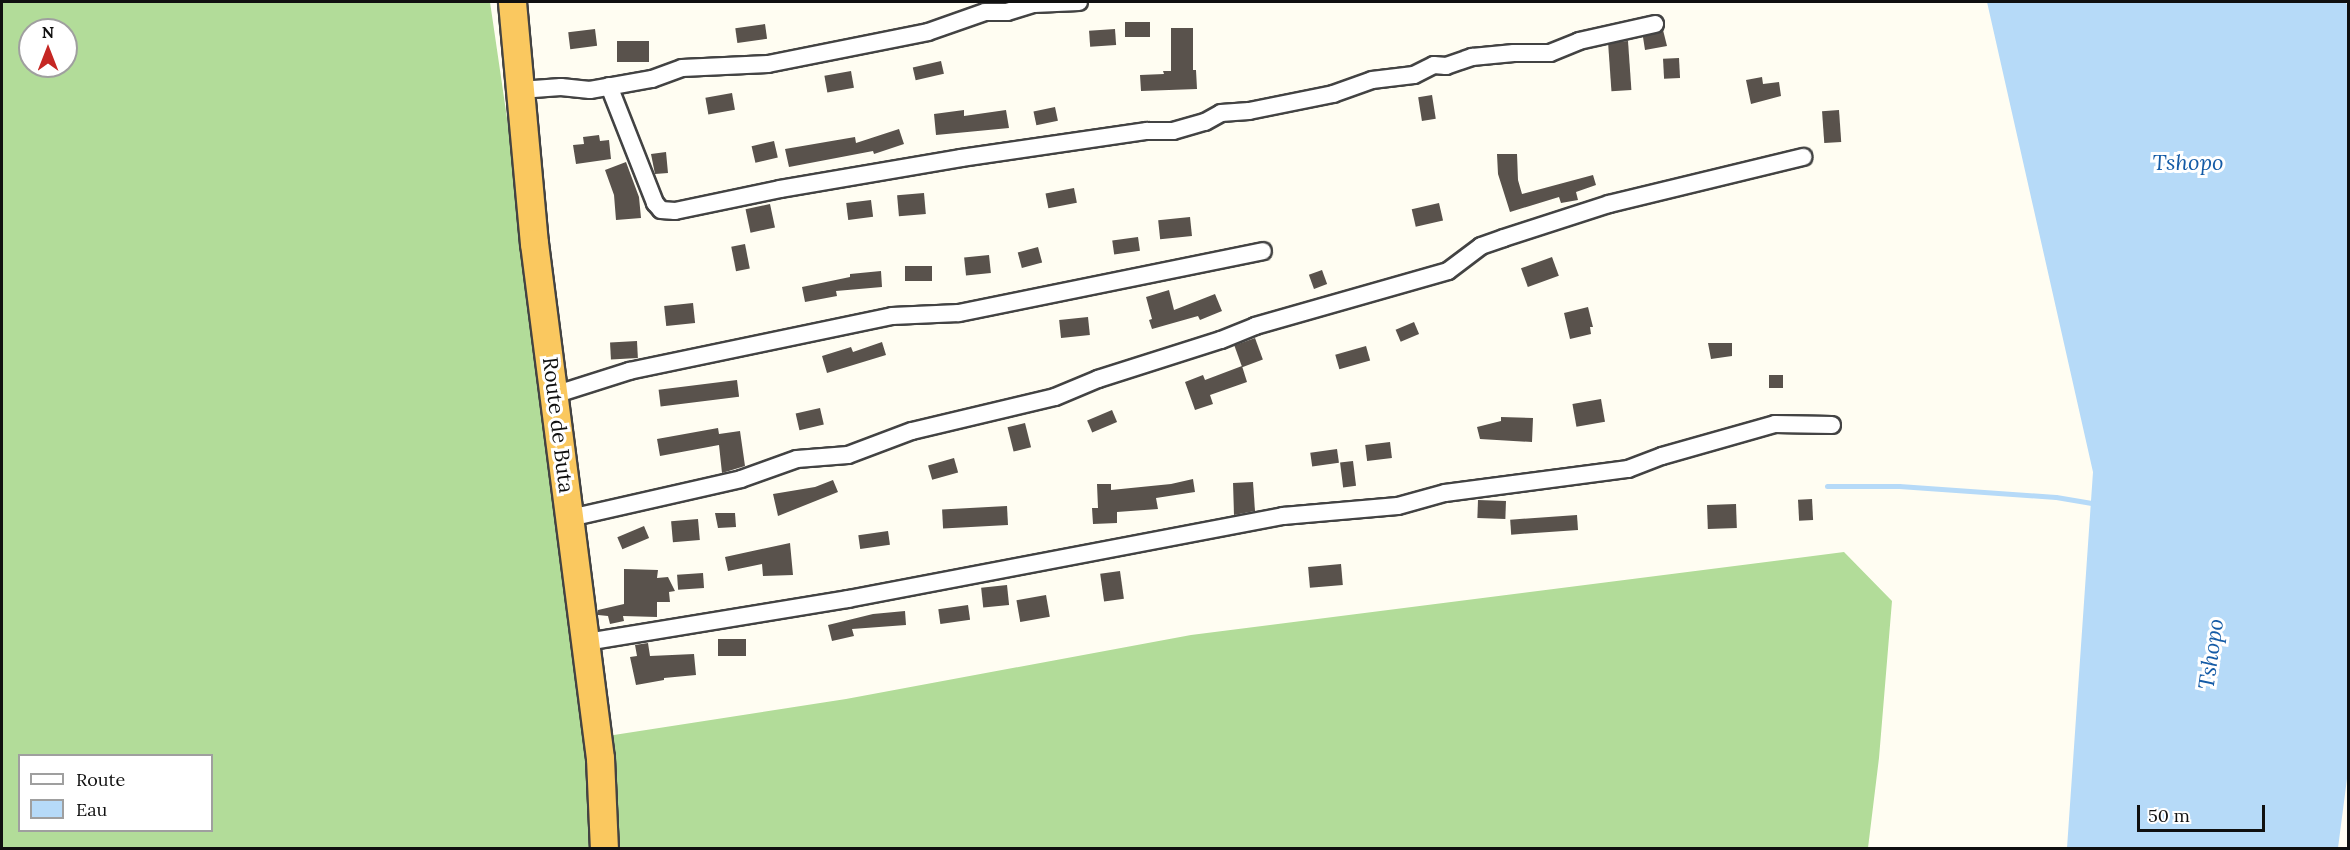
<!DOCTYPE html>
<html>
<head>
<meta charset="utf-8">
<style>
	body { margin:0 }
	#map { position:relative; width:2350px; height:850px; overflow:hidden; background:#fffdf2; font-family:Lora,serif }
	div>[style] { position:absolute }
	.forest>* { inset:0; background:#b2dc99 }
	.water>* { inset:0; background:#b6daf8 }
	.stream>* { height:5px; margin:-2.5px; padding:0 2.5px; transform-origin:2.5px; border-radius:2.5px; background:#b6daf8 }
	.building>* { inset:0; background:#59524c; transform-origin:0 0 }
	.roads { filter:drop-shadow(2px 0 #434343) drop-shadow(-2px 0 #434343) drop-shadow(0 2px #434343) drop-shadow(0 -2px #434343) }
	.minor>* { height:16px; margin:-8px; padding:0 8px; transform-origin:8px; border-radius:8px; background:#fff }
	.trunk>* { height:27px; margin:-13.5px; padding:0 13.5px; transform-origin:13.5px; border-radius:13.5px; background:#fac85f }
	span { translate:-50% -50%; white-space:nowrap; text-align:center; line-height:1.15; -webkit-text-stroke:6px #fff; paint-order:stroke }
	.street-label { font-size:21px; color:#101010 }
	.water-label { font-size:22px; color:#145ba6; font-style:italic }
	.frame { position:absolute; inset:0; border:3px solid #101010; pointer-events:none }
	.legend { position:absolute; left:18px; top:754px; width:195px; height:78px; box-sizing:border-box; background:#fff; border:2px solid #9f9f9f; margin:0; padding:8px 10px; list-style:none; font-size:18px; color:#101010 }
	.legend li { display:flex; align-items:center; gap:12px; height:30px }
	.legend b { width:30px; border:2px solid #9f9f9f }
	.north { position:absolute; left:18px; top:18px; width:60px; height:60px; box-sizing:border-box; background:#fff; border:2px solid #9f9f9f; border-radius:50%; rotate:0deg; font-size:16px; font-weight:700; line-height:24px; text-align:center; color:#101010 }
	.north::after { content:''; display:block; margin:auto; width:21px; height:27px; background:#c52723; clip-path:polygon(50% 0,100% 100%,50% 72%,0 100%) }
	.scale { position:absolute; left:2137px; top:805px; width:128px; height:27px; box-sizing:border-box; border:3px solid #101010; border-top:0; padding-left:8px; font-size:18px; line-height:21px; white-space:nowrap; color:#101010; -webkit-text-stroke:4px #fff; paint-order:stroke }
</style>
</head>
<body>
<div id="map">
	<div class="forest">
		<div style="clip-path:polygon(evenodd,2px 2px,490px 2px,549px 405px,588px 739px,846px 699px,1191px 635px,1844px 552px,1892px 601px,1879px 758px,1868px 848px,2px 848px,2px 2px,30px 30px,66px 30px,66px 66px,30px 66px,30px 30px,2px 2px,20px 756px,212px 756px,212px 830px,20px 830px,20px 756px)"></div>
	</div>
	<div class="water">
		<div style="clip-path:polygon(1987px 2px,2345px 2px,2348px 6px,2348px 771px,2338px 848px,2067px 848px,2093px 472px)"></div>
	</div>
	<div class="stream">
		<div style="left:1827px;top:486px;width:72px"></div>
		<div style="left:1899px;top:486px;width:157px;rotate:4deg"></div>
		<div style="left:2056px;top:497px;width:42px;rotate:9.7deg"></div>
	</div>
	<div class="building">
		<div style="left:1150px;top:22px;width:15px;height:25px;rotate:90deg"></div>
		<div style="left:765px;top:24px;width:15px;height:30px;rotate:82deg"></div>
		<div style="clip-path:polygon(1171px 28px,1193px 28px,1193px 70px,1196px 70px,1197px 89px,1141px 91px,1140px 75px,1164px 74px,1163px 71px,1171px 71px)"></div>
		<div style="left:595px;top:29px;width:17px;height:27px;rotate:83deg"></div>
		<div style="left:1115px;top:29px;width:16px;height:26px;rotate:86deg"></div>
		<div style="clip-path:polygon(1663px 30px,1667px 46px,1645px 50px,1643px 37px)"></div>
		<div style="left:649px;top:41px;width:21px;height:32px;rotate:90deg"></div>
		<div style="left:1628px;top:41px;width:49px;height:20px;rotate:86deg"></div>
		<div style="left:1679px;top:58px;width:20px;height:16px;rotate:87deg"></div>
		<div style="left:941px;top:61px;width:13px;height:29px;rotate:77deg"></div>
		<div style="left:851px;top:71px;width:17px;height:27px;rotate:80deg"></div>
		<div style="clip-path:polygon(1762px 77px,1763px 84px,1779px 82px,1781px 96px,1751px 104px,1746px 80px)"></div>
		<div style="left:732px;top:93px;width:17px;height:27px;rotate:80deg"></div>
		<div style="left:1432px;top:95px;width:24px;height:14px;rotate:81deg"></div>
		<div style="left:1055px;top:107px;width:14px;height:22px;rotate:78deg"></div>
		<div style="clip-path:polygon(964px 110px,964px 116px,1006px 110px,1009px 128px,936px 135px,934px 114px)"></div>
		<div style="left:1839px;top:110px;width:32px;height:17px;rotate:86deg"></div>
		<div style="clip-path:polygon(899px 129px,904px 144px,874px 154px,873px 151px,789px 167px,785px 149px,855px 137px,856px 143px)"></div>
		<div style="clip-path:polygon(599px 135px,600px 141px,609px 140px,611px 159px,576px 164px,573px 145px,584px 144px,583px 137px)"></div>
		<div style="left:774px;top:141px;width:17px;height:23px;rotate:77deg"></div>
		<div style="clip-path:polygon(666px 152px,668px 173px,655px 174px,651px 154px)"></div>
		<div style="clip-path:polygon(1497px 154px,1517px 154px,1518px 180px,1522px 194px,1593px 175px,1596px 185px,1576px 192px,1578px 200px,1561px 203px,1559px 197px,1510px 212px,1498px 174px)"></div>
		<div style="clip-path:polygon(626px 162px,639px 197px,641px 218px,616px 220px,614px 195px,605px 170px)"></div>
		<div style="left:1074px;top:188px;width:15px;height:29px;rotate:79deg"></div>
		<div style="left:924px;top:193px;width:21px;height:27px;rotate:85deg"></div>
		<div style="left:871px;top:200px;width:17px;height:25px;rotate:83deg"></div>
		<div style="left:1439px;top:203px;width:18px;height:28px;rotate:77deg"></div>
		<div style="left:770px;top:204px;width:24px;height:25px;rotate:78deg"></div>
		<div style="left:1190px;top:217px;width:19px;height:32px;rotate:84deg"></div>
		<div style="left:1138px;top:237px;width:14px;height:26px;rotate:82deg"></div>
		<div style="left:745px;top:244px;width:25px;height:14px;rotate:79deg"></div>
		<div style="left:1038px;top:247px;width:16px;height:21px;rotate:75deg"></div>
		<div style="left:989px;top:255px;width:18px;height:25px;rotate:84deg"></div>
		<div style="left:1552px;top:257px;width:20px;height:33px;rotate:70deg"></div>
		<div style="left:932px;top:266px;width:15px;height:27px;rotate:90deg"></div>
		<div style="left:1322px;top:270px;width:15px;height:14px;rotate:70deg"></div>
		<div style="clip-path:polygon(881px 271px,882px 287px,836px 291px,837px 296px,805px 302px,802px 287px,850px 277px,850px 274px)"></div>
		<div style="clip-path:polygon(1169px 290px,1174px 310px,1215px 294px,1222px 311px,1200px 320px,1198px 316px,1152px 329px,1149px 320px,1152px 319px,1146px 297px)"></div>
		<div style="left:693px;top:303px;width:20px;height:29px;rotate:84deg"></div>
		<div style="clip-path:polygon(1588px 307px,1593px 327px,1590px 327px,1591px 334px,1570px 339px,1564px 313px)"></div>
		<div style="left:1088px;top:317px;width:18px;height:29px;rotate:84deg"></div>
		<div style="left:1414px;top:322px;width:13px;height:20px;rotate:67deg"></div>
		<div style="left:1255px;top:338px;width:23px;height:22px;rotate:70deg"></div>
		<div style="left:637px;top:341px;width:17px;height:27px;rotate:87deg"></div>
		<div style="clip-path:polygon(882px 342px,886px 355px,827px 373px,822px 356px,851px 347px,853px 352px)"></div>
		<div style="clip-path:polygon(1708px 343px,1732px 343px,1732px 356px,1711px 359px)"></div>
		<div style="left:1366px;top:346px;width:15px;height:32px;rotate:74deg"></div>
		<div style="clip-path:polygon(1242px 366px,1247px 382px,1210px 395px,1213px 404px,1195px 410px,1185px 382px,1203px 375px,1205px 380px)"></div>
		<div style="left:1783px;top:375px;width:13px;height:14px;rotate:90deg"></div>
		<div style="left:737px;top:380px;width:17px;height:79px;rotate:83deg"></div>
		<div style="left:1601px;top:399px;width:23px;height:29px;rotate:80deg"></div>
		<div style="left:820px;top:408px;width:17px;height:25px;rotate:77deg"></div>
		<div style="left:1112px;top:410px;width:13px;height:27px;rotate:67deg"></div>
		<div style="clip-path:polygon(1501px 417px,1533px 418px,1532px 442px,1480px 439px,1477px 427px,1501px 421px)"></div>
		<div style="left:1025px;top:423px;width:25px;height:18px;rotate:76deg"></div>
		<div style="clip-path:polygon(718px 428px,719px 434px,740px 431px,745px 466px,722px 473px,719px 445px,660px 456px,657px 439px)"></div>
		<div style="left:1390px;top:442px;width:16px;height:25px;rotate:83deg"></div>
		<div style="left:1337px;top:449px;width:14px;height:27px;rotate:82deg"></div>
		<div style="left:954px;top:458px;width:15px;height:27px;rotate:74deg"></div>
		<div style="left:1353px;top:461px;width:25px;height:13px;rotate:83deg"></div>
		<div style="clip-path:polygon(1193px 479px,1195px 492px,1156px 498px,1158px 509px,1117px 512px,1117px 523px,1093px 524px,1092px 508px,1098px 508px,1097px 484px,1111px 484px,1111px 490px,1171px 484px)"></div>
		<div style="clip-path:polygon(833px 480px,838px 492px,778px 516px,773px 494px,815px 487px)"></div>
		<div style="clip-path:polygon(1253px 482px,1255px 511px,1234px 515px,1233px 483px)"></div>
		<div style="left:1812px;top:499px;width:21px;height:14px;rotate:87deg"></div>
		<div style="left:1478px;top:500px;width:28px;height:18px;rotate:2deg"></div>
		<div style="left:1736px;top:504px;width:24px;height:29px;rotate:88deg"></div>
		<div style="left:1007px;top:506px;width:19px;height:65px;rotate:87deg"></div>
		<div style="clip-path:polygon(715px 513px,735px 513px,736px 527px,718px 528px)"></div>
		<div style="left:1577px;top:515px;width:15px;height:67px;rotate:86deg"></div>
		<div style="left:698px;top:519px;width:21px;height:27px;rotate:85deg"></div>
		<div style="left:644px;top:526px;width:13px;height:29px;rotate:67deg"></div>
		<div style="left:888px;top:531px;width:14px;height:30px;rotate:82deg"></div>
		<div style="clip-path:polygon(790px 543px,793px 575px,763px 576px,762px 564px,728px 571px,725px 557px)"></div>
		<div style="left:1341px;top:564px;width:21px;height:33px;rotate:85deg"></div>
		<div style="clip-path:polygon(624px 569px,658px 570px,657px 578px,668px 577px,675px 591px,669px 592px,670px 602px,657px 602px,657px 617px,623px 616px,624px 621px,610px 624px,608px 616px,598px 615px,598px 610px,624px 604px)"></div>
		<div style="left:1120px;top:571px;width:28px;height:20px;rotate:82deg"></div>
		<div style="left:703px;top:573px;width:15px;height:26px;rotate:86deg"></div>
		<div style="left:1007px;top:585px;width:20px;height:26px;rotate:84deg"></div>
		<div style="left:1046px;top:595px;width:22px;height:30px;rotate:80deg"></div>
		<div style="left:968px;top:605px;width:15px;height:30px;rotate:82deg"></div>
		<div style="clip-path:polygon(905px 611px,906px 625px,852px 629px,854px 636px,832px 641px,828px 625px,873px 614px)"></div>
		<div style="left:746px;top:639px;width:17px;height:28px;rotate:90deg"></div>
		<div style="clip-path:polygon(648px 643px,650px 656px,694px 654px,696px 675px,664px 678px,664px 680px,636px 685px,630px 657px,637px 656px,635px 645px)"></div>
	</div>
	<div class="roads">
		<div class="minor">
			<div style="left:609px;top:86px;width:126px;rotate:68.5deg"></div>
			<div style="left:655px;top:203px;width:9px;rotate:49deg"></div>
			<div style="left:661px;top:210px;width:14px;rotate:4deg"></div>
			<div style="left:675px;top:211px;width:107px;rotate:-11.8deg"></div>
			<div style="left:780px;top:189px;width:184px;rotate:-9.7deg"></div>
			<div style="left:961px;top:158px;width:188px;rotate:-8.3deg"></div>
			<div style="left:1147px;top:131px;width:26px"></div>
			<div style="left:1173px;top:131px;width:33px;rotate:-16deg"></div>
			<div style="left:1205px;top:122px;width:18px;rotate:-29deg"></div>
			<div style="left:1221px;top:113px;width:28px;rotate:-4deg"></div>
			<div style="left:1249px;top:111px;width:86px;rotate:-11.4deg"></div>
			<div style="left:1333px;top:94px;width:41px;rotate:-19.7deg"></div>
			<div style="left:1372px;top:80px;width:42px;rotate:-6.8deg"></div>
			<div style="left:1414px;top:75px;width:22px;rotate:-27deg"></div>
			<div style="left:1434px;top:65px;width:12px;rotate:5deg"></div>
			<div style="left:1446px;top:66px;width:28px;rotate:-19deg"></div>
			<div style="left:1472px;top:57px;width:42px;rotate:-5.4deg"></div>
			<div style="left:1514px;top:53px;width:36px"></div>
			<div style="left:1550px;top:53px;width:31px;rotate:-22deg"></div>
			<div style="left:1579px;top:41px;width:78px;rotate:-12.6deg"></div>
			<div style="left:520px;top:90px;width:41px;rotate:-4.2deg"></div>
			<div style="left:561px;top:87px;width:29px;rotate:6deg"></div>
			<div style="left:590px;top:90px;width:63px;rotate:-10.1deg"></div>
			<div style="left:652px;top:79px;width:32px;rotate:-20deg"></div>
			<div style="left:682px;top:68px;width:86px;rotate:-2.7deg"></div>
			<div style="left:768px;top:64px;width:163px;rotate:-11.3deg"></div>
			<div style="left:928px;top:32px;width:60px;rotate:-19.3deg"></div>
			<div style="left:985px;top:12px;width:22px"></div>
			<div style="left:1007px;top:12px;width:28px;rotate:-17deg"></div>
			<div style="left:1034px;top:4px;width:45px;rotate:-2.5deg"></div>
			<div style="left:554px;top:395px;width:79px;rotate:-17.7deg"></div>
			<div style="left:629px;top:371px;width:269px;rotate:-11.8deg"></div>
			<div style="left:892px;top:316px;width:67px;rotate:-2.6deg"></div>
			<div style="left:959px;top:313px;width:310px;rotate:-11.5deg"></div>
			<div style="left:570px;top:518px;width:175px;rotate:-12.8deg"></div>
			<div style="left:741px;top:479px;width:59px;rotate:-19.7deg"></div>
			<div style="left:797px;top:459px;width:51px;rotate:-4.5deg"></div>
			<div style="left:848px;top:455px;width:68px;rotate:-20.6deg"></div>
			<div style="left:912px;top:431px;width:147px;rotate:-13.4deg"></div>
			<div style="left:1055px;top:397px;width:47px;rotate:-22.7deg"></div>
			<div style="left:1098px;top:379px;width:129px;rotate:-17.6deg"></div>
			<div style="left:1221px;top:340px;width:37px;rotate:-22deg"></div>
			<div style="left:1255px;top:326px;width:201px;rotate:-15.9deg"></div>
			<div style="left:1448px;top:271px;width:41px;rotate:-37.1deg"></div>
			<div style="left:1481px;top:246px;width:24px;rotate:-19deg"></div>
			<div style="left:1504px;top:238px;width:110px;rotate:-17.9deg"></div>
			<div style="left:1609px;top:204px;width:200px;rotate:-13.6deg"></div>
			<div style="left:586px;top:642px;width:266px;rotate:-9.3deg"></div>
			<div style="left:848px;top:599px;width:443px;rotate:-10.8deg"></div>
			<div style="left:1283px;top:516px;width:115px;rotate:-5deg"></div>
			<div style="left:1398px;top:506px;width:49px;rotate:-15.5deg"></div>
			<div style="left:1445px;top:493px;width:185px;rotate:-7.5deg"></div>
			<div style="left:1628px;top:469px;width:36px;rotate:-21deg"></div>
			<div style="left:1662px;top:456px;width:117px;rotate:-15.8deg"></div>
			<div style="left:1775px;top:424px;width:57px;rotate:1deg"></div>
		</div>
		<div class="trunk">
			<div style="left:512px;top:2px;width:242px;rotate:84.8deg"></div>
			<div style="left:534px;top:243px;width:519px;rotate:82.7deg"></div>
			<div style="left:600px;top:758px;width:90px;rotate:87.5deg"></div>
		</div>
	</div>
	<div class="street-label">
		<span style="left:558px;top:425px;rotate:83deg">Route de Buta</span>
	</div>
	<div class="water-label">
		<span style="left:2188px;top:163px">Tshopo</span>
		<span style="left:2211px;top:654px;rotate:-82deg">Tshopo</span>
	</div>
	<div class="frame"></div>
	<ul class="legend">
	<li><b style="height:8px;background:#fff"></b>Route</li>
	<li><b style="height:16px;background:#b6daf8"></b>Eau</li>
	</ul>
	<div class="north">N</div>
	<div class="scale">50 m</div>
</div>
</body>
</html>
